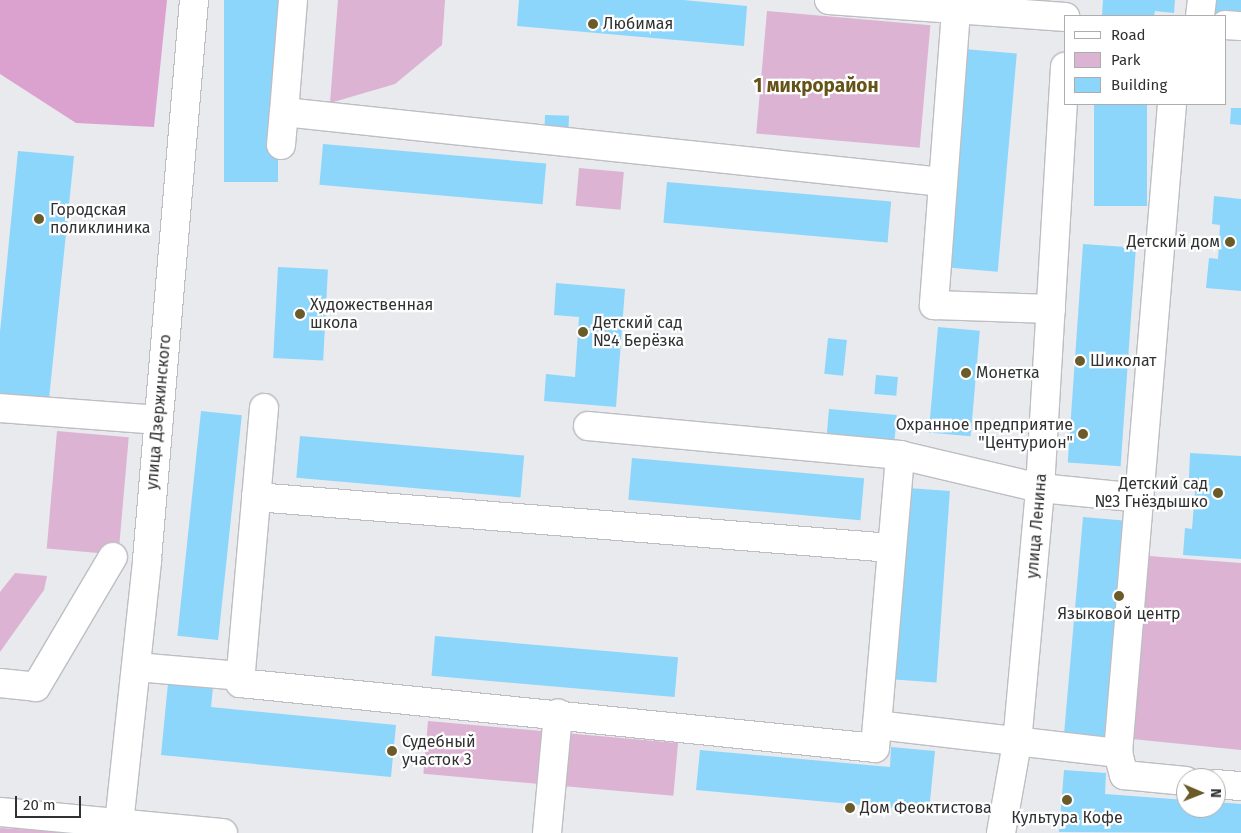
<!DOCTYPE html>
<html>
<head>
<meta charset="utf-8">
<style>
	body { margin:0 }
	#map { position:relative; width:1241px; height:833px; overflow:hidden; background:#e8eaee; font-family:"Fira Sans",sans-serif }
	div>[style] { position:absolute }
	.green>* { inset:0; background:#ddb3d3; transform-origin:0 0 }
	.forest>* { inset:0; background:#dca2cf }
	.building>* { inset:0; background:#8cd6fb; transform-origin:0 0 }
	.roads { filter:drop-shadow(1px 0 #bdbec2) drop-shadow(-1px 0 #bdbec2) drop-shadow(0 1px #bdbec2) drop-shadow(0 -1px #bdbec2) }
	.minor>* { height:28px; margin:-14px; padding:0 14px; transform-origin:14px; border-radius:14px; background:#fff }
	.dots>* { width:14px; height:14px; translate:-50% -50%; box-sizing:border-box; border:2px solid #fff; border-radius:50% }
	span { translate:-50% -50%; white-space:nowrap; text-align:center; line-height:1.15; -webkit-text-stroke:4.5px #fff; paint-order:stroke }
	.poi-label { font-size:16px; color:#303132 }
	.left { translate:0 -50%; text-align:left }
	.right { translate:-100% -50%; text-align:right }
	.street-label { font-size:16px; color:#303132 }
	.quarter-label { font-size:19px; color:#645216; font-weight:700 }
	.legend { position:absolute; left:1064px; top:15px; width:162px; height:90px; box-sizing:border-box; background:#fff; border:1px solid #acadad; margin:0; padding:6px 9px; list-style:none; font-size:15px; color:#303132 }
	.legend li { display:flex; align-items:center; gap:10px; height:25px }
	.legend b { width:25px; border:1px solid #acadad }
	.north { position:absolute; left:1176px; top:768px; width:50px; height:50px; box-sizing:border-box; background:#fff; border:1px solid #acadad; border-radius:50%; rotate:91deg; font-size:14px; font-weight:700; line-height:20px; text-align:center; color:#303132 }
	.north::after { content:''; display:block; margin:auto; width:18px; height:22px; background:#6b5b29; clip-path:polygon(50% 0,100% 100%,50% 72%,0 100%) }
	.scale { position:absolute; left:15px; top:796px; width:66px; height:22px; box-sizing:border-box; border:2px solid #303132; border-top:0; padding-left:6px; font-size:15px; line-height:18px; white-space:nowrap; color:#303132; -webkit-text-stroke:4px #fff; paint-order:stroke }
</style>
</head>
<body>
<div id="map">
	<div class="green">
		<div style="clip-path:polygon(338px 0,445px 0,442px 45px,395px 84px,330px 103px)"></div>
		<div style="left:767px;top:11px;width:164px;height:123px;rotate:5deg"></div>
		<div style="left:579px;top:168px;width:45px;height:38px;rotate:5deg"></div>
		<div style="left:57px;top:431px;width:72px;height:118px;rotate:5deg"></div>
		<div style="clip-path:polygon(1149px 556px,1241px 563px,1241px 750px,1132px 739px)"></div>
		<div style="clip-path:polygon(15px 573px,47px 576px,44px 590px,0 652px,0 592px)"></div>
		<div style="left:428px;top:721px;width:251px;height:53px;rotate:5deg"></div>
		<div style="clip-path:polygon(0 828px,67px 832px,68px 833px,0 833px)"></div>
	</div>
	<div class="forest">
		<div style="clip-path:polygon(0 0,167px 0,154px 127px,76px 123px,0 74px)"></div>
	</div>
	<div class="building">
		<div style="left:224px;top:0;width:54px;height:182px"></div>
		<div style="clip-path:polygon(519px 0,683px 0,747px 6px,744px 46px,517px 26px)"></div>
		<div style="clip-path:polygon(1103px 0,1175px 0,1174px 13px,1155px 11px,1154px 16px,1102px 16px)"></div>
		<div style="clip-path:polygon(1205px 0,1241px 0,1241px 18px,1204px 14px)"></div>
		<div style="left:964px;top:49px;width:53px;height:219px;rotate:5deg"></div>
		<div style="left:1094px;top:104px;width:53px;height:102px"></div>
		<div style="clip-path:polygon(1231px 108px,1241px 108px,1241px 125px,1230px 124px)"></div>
		<div style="left:545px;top:115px;width:24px;height:16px;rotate:2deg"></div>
		<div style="left:323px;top:144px;width:224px;height:41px;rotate:5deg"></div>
		<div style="clip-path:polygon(18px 151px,74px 156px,49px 399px,0 394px,0 332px)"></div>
		<div style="left:667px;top:182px;width:225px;height:41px;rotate:5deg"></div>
		<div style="clip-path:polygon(1214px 196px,1241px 199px,1241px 291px,1206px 288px,1209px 258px,1218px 259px,1220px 225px,1212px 224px)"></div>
		<div style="left:1083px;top:244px;width:53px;height:219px;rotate:4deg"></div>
		<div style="left:278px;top:267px;width:50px;height:91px;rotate:3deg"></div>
		<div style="clip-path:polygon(556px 283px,625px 289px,616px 407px,544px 401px,546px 374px,575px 377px,579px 317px,554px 315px)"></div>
		<div style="left:938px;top:327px;width:42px;height:106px;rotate:5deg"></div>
		<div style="left:828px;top:338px;width:19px;height:36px;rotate:6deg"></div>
		<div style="left:876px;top:375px;width:22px;height:19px;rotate:5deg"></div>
		<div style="left:829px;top:409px;width:68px;height:27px;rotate:5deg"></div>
		<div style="left:201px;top:411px;width:41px;height:226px;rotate:6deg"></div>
		<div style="left:300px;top:436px;width:225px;height:42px;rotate:5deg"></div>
		<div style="clip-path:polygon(1190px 453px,1241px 456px,1241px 559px,1183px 555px,1185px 528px,1192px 529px,1196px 479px,1189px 478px)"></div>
		<div style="left:632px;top:458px;width:233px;height:42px;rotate:5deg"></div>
		<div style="left:908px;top:488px;width:42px;height:192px;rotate:4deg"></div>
		<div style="left:1083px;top:517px;width:43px;height:217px;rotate:5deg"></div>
		<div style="left:435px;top:636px;width:244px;height:40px;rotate:5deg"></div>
		<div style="clip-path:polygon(168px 683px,213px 687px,211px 707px,396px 725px,391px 777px,161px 755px)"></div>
		<div style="clip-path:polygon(891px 747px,935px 751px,929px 811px,696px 790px,700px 750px,890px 767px)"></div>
		<div style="clip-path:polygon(1064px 770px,1106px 773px,1105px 794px,1186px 800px,1186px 808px,1216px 808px,1216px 802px,1241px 804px,1241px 833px,1059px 832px)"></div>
	</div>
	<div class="roads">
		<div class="minor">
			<div style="left:293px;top:0;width:112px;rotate:94.6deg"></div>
			<div style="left:284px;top:112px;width:662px;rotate:6.07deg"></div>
			<div style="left:829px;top:0;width:237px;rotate:4.1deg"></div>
			<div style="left:956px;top:11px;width:295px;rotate:94.3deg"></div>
			<div style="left:934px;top:305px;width:117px;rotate:2deg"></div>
			<div style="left:1200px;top:16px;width:16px;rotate:-83deg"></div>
			<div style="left:1225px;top:25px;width:16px;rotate:4deg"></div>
			<div style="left:1172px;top:104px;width:651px;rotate:94.76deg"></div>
			<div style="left:1118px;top:753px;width:23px;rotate:75deg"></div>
			<div style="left:1124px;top:775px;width:62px;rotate:5.5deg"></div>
			<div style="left:281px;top:145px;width:33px;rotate:-85deg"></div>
			<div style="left:0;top:408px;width:159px;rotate:4.3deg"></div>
			<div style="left:264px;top:408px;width:276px;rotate:95deg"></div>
			<div style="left:240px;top:683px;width:638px;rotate:5.84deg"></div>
			<div style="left:875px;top:748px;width:294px;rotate:-85.1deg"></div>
			<div style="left:900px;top:455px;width:144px;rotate:13.3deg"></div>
			<div style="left:1040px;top:488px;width:100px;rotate:5.7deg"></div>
			<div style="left:588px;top:426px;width:313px;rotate:5.3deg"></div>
			<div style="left:256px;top:497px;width:637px;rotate:4.59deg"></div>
			<div style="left:136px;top:667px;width:104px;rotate:4.9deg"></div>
			<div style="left:0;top:683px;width:36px;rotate:6deg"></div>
			<div style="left:36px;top:687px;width:151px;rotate:-59.4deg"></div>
			<div style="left:877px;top:725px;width:243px;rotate:6.6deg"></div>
			<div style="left:1216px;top:784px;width:25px;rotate:5deg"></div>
			<div style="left:0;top:812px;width:224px;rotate:5.4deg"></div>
			<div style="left:118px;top:833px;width:275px;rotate:-83.9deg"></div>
			<div style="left:147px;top:560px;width:562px;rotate:-85.2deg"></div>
			<div style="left:547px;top:833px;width:120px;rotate:-84.7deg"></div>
			<div style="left:1001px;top:833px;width:91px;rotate:-79.9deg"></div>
			<div style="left:1017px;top:743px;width:256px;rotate:-84.8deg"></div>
			<div style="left:1040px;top:488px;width:422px;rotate:-86.6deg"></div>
		</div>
	</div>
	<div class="dots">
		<div style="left:593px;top:24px;background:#6b5b29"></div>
		<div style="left:39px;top:219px;background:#6b5b29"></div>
		<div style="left:1230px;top:242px;background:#6b5b29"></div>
		<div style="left:300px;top:314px;background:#6b5b29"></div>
		<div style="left:583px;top:332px;background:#6b5b29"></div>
		<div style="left:1080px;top:361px;background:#6b5b29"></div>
		<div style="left:966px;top:373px;background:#6b5b29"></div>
		<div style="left:1083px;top:434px;background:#6b5b29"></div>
		<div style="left:1218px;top:493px;background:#6b5b29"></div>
		<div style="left:1119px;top:596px;background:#6b5b29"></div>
		<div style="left:392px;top:751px;background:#6b5b29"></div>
		<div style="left:1067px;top:800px;background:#6b5b29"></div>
		<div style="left:850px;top:808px;background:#6b5b29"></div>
	</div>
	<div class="poi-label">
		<span class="left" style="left:603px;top:24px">Любимая</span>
		<span class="left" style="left:50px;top:219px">Городская<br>поликлиника</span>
		<span class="right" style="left:1220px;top:242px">Детский дом</span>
		<span class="left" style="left:310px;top:314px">Художественная<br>школа</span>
		<span class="left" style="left:593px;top:332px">Детский сад<br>№4 Берёзка</span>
		<span class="left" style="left:1090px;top:361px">Шиколат</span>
		<span class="left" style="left:976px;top:373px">Монетка</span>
		<span class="right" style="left:1073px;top:434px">Охранное предприятие<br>"Центурион"</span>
		<span class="right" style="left:1208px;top:493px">Детский сад<br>№3 Гнёздышко</span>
		<span style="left:1119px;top:614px">Языковой центр</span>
		<span class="left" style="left:402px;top:751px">Судебный<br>участок 3</span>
		<span class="left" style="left:860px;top:808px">Дом Феоктистова</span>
		<span style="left:1067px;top:818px">Культура Кофе</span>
	</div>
	<div class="street-label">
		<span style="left:159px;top:412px;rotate:-85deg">улица Дзержинского</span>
		<span style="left:1037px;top:526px;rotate:-85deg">улица Ленина</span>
	</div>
	<div class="quarter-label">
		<span style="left:816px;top:86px">1 микрорайон</span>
	</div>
	<ul class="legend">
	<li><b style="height:6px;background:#fff"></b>Road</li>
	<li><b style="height:14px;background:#ddb3d3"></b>Park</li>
	<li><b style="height:14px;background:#8cd6fb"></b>Building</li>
	</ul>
	<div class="north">N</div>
	<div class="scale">20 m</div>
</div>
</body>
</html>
